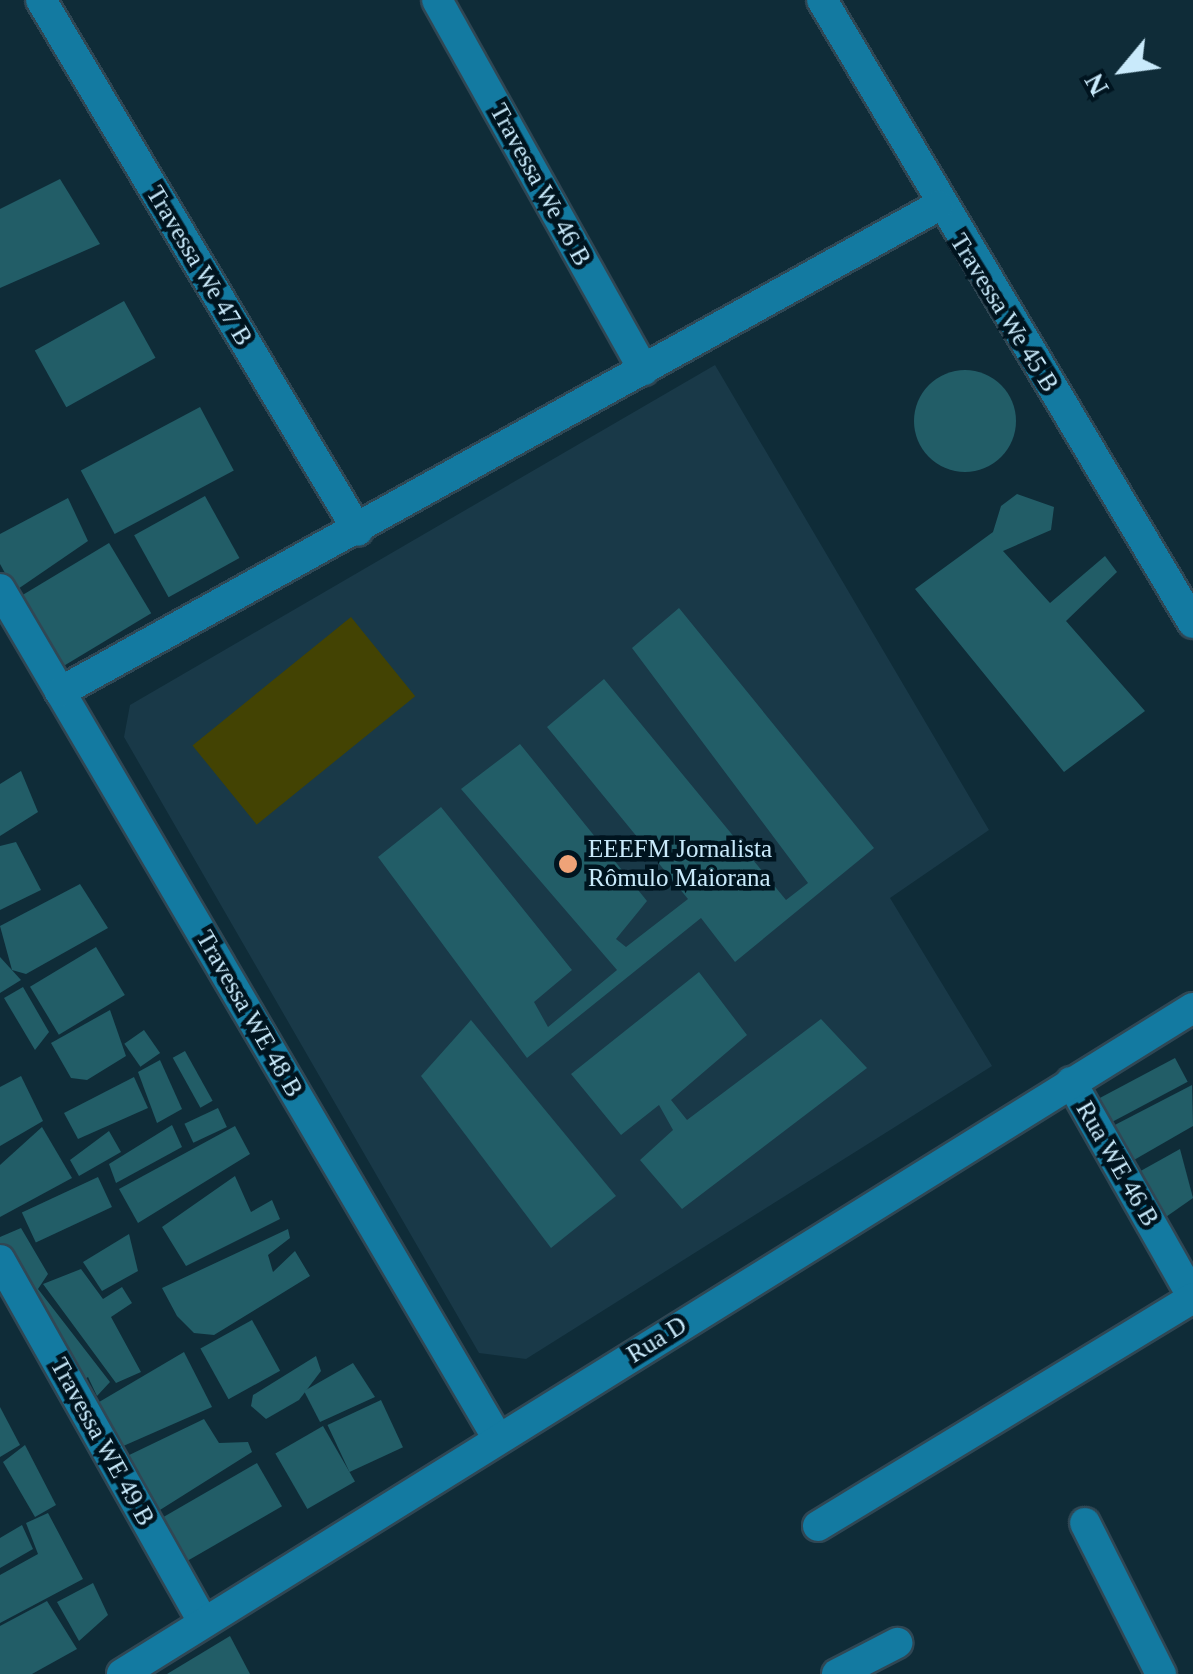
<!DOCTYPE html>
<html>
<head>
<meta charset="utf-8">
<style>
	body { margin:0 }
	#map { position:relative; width:1193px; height:1674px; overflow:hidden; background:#0f2c38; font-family:Georgia,serif }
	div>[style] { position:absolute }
	.built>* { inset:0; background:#193948 }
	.green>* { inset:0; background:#434303; transform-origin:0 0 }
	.building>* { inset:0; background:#225d67; transform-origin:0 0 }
	.round { border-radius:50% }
	.roads { filter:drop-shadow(2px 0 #304754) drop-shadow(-2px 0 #304754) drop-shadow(0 2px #304754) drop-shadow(0 -2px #304754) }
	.minor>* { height:30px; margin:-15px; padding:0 15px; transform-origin:15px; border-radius:15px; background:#137aa1 }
	.dots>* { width:28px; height:28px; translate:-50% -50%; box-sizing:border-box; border:5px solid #00141f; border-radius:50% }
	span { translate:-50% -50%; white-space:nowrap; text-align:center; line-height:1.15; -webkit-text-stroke:9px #00141f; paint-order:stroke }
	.street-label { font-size:25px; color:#c9eafb }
	.poi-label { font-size:25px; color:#c9eafb }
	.left { translate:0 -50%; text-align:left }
	.north { position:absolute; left:1073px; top:20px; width:100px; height:100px; -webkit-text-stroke:8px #00141f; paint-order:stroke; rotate:241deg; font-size:28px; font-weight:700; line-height:40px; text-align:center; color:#c9eafb }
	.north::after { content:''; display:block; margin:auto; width:35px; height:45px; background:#c9eafb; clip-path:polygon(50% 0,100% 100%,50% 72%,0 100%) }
</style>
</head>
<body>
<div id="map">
	<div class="built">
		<div style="clip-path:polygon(715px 365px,989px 830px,890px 898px,992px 1066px,526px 1359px,479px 1353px,124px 737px,130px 705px)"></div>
	</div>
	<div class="green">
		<div style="left:351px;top:617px;width:102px;height:204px;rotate:51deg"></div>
	</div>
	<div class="building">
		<div style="clip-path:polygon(60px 179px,100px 244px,0 288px,0 209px)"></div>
		<div style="left:124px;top:301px;width:65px;height:102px;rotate:61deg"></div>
		<div class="round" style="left:914px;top:370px;width:102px;height:102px"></div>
		<div style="left:200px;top:407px;width:72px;height:135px;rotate:62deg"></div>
		<div style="clip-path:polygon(1017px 494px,1054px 507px,1051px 530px,1003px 551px,1050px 603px,1105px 556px,1117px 572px,1066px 621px,1145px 711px,1064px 772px,915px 589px,993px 532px,1001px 506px)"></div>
		<div style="left:205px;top:496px;width:71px;height:81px;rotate:61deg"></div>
		<div style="clip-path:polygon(68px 498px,88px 541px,15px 591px,0 564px,0 534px)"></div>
		<div style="left:109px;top:543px;width:82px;height:126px;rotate:59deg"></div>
		<div style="clip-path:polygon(679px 608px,874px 848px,735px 962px,701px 918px,527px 1058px,378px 857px,441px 807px,572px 970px,534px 1002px,548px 1027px,617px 970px,461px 789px,520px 744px,647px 901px,616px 939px,626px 947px,688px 899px,547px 727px,604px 679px,786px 900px,808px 883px,632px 648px)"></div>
		<div style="clip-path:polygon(21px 771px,38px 812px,0 836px,0 784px)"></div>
		<div style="clip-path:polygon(16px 842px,41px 890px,0 910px,0 846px)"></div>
		<div style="clip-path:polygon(80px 884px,108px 928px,26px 974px,12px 970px,0 926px)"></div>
		<div style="left:96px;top:947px;width:56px;height:77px;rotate:59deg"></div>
		<div style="clip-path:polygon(0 957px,21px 980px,0 993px)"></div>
		<div style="clip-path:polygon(699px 972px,747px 1035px,671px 1100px,687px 1120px,821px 1019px,867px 1068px,682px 1209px,640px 1160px,673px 1130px,659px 1105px,621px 1135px,571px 1074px)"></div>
		<div style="clip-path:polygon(23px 987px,49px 1032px,35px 1050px,4px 998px)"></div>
		<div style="clip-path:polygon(110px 1010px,126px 1056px,87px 1080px,71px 1078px,51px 1043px)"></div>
		<div style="clip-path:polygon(471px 1020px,616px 1196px,551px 1248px,421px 1076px)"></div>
		<div style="left:144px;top:1030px;width:28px;height:24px;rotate:55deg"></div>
		<div style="left:185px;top:1051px;width:57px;height:14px;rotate:61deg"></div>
		<div style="left:1175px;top:1058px;width:27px;height:91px;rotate:62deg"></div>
		<div style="clip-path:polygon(160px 1060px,182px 1109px,157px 1123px,138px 1072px)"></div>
		<div style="clip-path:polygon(21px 1076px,43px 1121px,0 1146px,0 1087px)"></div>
		<div style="clip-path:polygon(134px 1077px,148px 1108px,78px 1139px,64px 1113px)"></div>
		<div style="clip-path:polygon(1192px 1085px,1193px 1126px,1127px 1164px,1109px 1128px)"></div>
		<div style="left:218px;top:1108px;width:21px;height:37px;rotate:65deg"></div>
		<div style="clip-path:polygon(172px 1125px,182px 1147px,116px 1183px,109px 1164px)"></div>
		<div style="clip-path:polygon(235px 1126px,250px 1154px,138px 1223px,119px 1189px)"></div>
		<div style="clip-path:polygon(42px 1127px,72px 1178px,0 1217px,0 1165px)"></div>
		<div style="clip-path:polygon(109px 1131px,121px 1152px,79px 1176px,70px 1160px)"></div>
		<div style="clip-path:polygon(1180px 1149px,1193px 1198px,1163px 1219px,1137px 1173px)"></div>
		<div style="clip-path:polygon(235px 1176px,251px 1212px,272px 1200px,280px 1219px,186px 1266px,162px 1227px)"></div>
		<div style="left:98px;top:1177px;width:33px;height:84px;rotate:65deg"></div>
		<div style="clip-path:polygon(21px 1228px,48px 1274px,38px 1289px,110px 1382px,97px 1396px,88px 1377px,77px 1384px,0 1249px,0 1237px)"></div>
		<div style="clip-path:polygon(288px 1229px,290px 1238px,268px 1255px,273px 1272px,295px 1251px,310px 1276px,214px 1335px,194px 1333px,177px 1316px,162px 1288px)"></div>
		<div style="clip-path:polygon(129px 1234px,138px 1271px,102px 1291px,83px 1262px)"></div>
		<div style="clip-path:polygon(81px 1269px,103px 1299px,122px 1287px,132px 1303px,111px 1317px,141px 1372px,116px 1383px,43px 1284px)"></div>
		<div style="left:252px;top:1320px;width:58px;height:59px;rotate:61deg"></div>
		<div style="clip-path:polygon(184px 1352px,212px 1407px,121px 1447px,94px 1405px)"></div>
		<div style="clip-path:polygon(316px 1356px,321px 1371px,299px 1400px,266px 1419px,251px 1406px,253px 1395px)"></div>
		<div style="clip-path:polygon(353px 1363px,375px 1397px,320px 1422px,304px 1391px)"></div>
		<div style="left:381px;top:1400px;width:52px;height:59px;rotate:65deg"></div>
		<div style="clip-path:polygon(0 1407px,20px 1445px,0 1457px)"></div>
		<div style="clip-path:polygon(204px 1419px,219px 1443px,248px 1442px,252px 1452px,152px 1515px,123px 1458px)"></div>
		<div style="left:323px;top:1426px;width:64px;height:55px;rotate:60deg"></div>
		<div style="clip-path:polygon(25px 1445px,56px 1505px,35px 1517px,3px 1462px)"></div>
		<div style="left:257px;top:1463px;width:50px;height:112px;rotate:60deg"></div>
		<div style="clip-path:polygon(48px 1513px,83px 1579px,0 1623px,0 1575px,38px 1554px,26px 1523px)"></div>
		<div style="clip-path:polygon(22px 1525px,33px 1549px,0 1568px,0 1538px)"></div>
		<div style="clip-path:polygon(93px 1583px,108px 1615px,79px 1641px,57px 1602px)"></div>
		<div style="clip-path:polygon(47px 1601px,77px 1649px,32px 1674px,0 1674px,0 1626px)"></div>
		<div style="clip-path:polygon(230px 1636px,250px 1674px,167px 1674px)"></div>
	</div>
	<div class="roads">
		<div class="minor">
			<div style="left:41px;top:0;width:618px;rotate:59.16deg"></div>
			<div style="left:437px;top:0;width:424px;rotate:60.8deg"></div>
			<div style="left:822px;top:0;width:725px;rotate:59.23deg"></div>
			<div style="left:0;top:589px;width:985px;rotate:59.63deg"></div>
			<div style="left:60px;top:692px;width:1004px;rotate:-28.97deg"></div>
			<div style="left:1071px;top:1082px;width:248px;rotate:60.5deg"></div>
			<div style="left:0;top:1260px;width:416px;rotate:60.7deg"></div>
			<div style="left:1085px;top:1523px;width:169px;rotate:63.3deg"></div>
			<div style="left:818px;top:1526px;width:439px;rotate:-31.3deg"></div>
			<div style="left:122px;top:1674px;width:1261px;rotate:-31.88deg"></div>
			<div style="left:837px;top:1674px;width:68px;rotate:-27.3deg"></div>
		</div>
	</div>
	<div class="dots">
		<div style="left:568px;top:864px;background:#efa378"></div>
	</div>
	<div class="street-label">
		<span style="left:540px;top:185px;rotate:61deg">Travessa We 46 B</span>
		<span style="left:199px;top:266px;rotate:59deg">Travessa We 47 B</span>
		<span style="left:1004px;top:313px;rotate:58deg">Travessa We 45 B</span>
		<span style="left:249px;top:1014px;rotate:60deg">Travessa WE 48 B</span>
		<span style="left:1117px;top:1164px;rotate:60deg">Rua WE 46 B</span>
		<span style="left:657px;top:1340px;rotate:-32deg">Rua D</span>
		<span style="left:102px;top:1442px;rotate:61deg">Travessa WE 49 B</span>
	</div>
	<div class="poi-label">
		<span class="left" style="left:588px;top:864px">EEEFM Jornalista<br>Rômulo Maiorana</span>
	</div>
	<div class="north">N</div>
</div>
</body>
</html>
